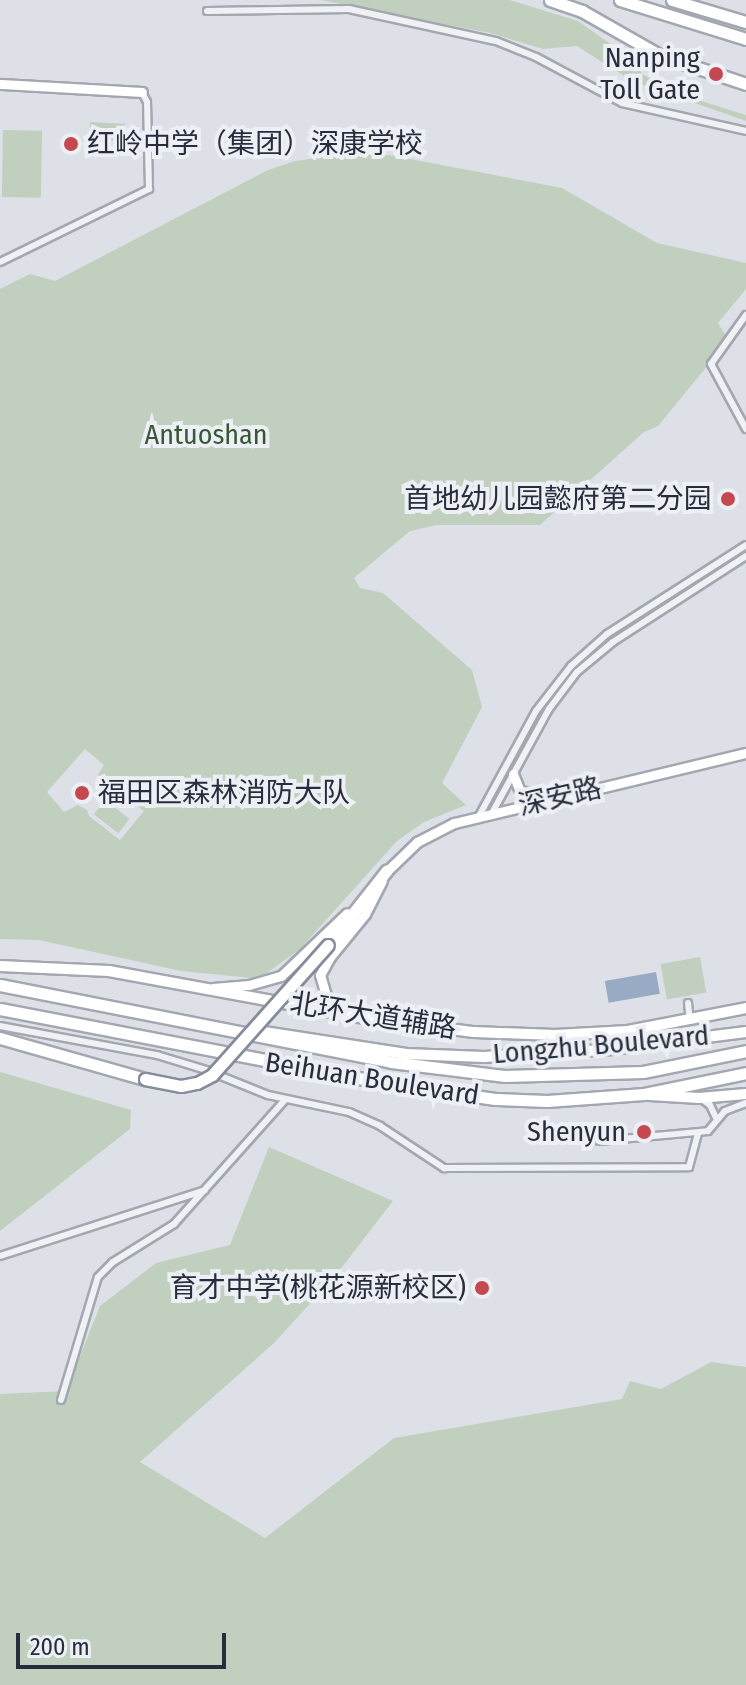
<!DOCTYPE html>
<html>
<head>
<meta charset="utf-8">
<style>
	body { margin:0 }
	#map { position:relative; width:746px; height:1685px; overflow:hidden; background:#dde0e6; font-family:"Fira Sans Condensed","Noto Sans SC",sans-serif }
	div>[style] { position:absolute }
	.green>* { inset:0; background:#c1cfbf; transform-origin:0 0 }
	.water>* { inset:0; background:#99abc4; transform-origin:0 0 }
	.roads { filter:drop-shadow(2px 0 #a3a7b0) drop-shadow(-2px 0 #a3a7b0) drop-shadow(0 2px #a3a7b0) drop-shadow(0 -2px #a3a7b0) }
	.street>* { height:6px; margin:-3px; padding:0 3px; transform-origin:3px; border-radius:3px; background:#eff1f5 }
	.secondary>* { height:9px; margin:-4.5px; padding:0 4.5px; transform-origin:4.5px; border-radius:4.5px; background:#fff }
	.primary>* { height:10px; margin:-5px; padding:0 5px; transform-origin:5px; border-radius:5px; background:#fff }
	.highway>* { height:11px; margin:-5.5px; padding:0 5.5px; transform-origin:5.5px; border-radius:5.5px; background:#fff }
	.bridges { filter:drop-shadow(2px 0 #858c9c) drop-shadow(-2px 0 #858c9c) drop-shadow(0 2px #858c9c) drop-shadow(0 -2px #858c9c) }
	.highway-bridge>* { height:11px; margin:-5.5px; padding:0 5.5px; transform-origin:5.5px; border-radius:5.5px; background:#fff }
	.dots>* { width:22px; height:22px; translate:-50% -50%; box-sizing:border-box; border:4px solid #eceff4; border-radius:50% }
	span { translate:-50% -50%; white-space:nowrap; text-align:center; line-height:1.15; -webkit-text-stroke:8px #eceff4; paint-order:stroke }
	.poi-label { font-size:28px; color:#272d3c }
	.right { translate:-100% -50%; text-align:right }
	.left { translate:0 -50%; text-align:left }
	.park-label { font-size:28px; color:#395636 }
	.street-label { font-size:28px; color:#272d3c }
	.scale { position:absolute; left:16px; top:1633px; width:210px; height:36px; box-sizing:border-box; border:4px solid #272d3c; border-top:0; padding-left:10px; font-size:24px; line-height:28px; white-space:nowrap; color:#272d3c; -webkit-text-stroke:6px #eceff4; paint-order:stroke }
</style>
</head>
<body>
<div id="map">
	<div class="green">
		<div style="clip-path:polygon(321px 0,510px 0,578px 21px,619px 50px,644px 75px,685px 96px,746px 115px,746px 121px,632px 81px,577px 46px,543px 49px,490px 33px)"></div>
		<div style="left:90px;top:122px;width:35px;height:18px;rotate:3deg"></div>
		<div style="left:3px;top:130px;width:39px;height:67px;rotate:1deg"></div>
		<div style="clip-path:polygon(evenodd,346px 154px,389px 155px,562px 188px,657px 243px,746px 263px,746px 289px,718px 323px,726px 336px,708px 365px,658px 426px,644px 432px,540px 525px,437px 525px,410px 531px,354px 578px,360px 588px,383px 593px,472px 670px,482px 707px,442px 783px,466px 805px,424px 822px,397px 841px,300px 949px,267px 973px,251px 978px,181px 971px,39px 940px,0 939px,0 289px,30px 274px,55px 281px,268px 170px,295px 161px,346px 154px,85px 749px,104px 765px,98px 775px,144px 811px,120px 840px,89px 816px,87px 810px,78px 805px,64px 812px,47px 792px,85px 749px)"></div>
		<div style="left:105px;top:800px;width:31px;height:18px;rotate:38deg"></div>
		<div style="left:700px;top:957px;width:36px;height:40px;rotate:80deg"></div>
		<div style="clip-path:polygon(0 1072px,131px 1110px,130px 1129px,0 1231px)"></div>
		<div style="clip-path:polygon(269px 1147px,393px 1201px,336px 1275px,274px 1343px,140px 1462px,265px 1538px,394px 1438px,622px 1399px,630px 1381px,661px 1389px,711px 1362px,746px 1367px,746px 1685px,0 1685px,0 1394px,66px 1391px,100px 1306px,156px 1263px,230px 1245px)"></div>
	</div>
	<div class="water">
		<div style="left:656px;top:972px;width:22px;height:52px;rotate:80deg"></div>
	</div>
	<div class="roads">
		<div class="street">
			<div style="left:207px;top:11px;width:142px;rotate:-0.8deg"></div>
			<div style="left:349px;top:9px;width:150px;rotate:12.3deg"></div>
			<div style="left:496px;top:41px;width:43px;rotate:21.8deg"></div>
			<div style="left:536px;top:57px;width:98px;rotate:28.1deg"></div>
			<div style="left:622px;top:103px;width:127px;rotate:12.7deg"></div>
			<div style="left:0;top:262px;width:166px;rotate:-26.1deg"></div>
			<div style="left:149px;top:189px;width:87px;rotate:-91.3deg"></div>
			<div style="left:147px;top:102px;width:11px;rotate:-117deg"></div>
			<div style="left:746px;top:315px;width:60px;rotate:125.5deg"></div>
			<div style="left:711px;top:364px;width:74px;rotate:61.7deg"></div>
			<div style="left:492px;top:813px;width:119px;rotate:-61.3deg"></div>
			<div style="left:549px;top:709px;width:46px;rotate:-52.9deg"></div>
			<div style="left:577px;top:672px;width:47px;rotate:-39.8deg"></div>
			<div style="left:613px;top:642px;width:158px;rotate:-32.9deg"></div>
			<div style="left:479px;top:816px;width:119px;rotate:-61.5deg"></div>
			<div style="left:536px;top:711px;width:57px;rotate:-52.1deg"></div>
			<div style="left:571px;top:666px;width:48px;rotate:-41.6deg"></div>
			<div style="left:607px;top:634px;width:165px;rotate:-32.6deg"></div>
			<div style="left:688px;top:1003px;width:18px;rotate:84deg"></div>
			<div style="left:0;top:1026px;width:160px;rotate:10.5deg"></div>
			<div style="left:157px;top:1055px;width:51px;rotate:17deg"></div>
			<div style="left:206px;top:1070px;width:67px;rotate:22deg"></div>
			<div style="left:268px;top:1095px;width:83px;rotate:11.9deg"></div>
			<div style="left:349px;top:1112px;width:34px;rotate:24deg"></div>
			<div style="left:380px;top:1126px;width:77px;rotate:33.3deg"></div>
			<div style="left:444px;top:1168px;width:245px;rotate:-0.2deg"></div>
			<div style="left:689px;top:1167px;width:35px;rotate:-75deg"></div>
			<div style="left:702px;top:1099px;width:10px;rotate:37deg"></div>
			<div style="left:710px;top:1105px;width:14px;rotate:65deg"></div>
			<div style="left:599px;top:1141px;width:109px;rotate:-5.2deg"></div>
			<div style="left:708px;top:1131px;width:26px;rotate:-50deg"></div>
			<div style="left:725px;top:1111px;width:22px;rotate:-21deg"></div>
			<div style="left:0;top:1256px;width:215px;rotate:-17.8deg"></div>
			<div style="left:61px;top:1400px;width:128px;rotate:-73.3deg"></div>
			<div style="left:98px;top:1277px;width:21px;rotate:-45deg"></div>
			<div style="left:113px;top:1262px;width:72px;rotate:-31.9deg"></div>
			<div style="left:174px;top:1224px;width:166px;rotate:-48.2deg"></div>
		</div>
		<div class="secondary">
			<div style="left:0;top:84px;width:142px;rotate:3.2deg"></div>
			<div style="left:513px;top:774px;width:18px;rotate:68deg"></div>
			<div style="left:520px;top:791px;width:31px;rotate:13deg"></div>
			<div style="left:385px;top:873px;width:45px;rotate:-44.1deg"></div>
			<div style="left:417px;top:842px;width:42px;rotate:-27.2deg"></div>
			<div style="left:454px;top:823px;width:300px;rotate:-13.5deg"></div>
			<div style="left:213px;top:988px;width:36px;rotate:-5deg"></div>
			<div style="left:249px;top:985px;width:33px;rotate:-16deg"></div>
			<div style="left:281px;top:976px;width:91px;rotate:-43.7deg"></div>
			<div style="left:340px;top:1013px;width:19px;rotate:-133deg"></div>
			<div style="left:327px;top:999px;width:25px;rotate:-106deg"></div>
			<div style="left:320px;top:975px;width:21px;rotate:-61deg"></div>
			<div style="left:330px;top:957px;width:55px;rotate:-50.9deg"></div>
			<div style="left:365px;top:914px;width:37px;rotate:-63deg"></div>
		</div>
		<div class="primary">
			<div style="left:0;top:966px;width:109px;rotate:2.6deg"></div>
			<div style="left:109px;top:971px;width:259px;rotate:10.4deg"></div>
			<div style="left:364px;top:1018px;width:111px;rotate:7.3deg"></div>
			<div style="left:474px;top:1032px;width:81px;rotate:2.1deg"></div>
			<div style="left:555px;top:1035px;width:73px;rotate:-3.1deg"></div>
			<div style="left:628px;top:1031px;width:120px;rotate:-11deg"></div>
			<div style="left:264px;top:1032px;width:144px;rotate:8.8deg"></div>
			<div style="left:406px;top:1054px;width:78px;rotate:2.2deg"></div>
			<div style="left:484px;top:1057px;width:120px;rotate:-3.3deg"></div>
			<div style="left:604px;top:1050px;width:143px;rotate:-7.2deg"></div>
			<div style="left:650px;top:1095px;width:49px;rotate:3.5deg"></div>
			<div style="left:699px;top:1098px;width:47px;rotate:-4.9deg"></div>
		</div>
		<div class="highway">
			<div style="left:550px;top:0;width:34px;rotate:19deg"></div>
			<div style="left:582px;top:11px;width:89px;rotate:29.7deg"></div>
			<div style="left:659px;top:55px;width:92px;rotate:18.4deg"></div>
			<div style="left:620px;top:0;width:132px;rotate:17.2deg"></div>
			<div style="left:672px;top:0;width:77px;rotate:16.6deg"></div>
			<div style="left:328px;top:945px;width:95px;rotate:-51.8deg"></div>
			<div style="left:0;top:985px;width:399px;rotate:11.1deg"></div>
			<div style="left:391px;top:1062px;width:115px;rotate:7deg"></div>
			<div style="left:505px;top:1076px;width:138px;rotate:-1.7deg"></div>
			<div style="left:643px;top:1072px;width:105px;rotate:-11.5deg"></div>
			<div style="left:0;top:1009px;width:398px;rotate:10.9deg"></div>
			<div style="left:391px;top:1084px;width:105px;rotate:8.2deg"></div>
			<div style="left:495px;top:1099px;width:52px;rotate:2.2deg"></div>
			<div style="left:547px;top:1101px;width:97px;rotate:-4.1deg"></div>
			<div style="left:644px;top:1094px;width:104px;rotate:-11.6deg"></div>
			<div style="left:0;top:1038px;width:151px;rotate:15.8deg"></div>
		</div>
	</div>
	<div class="bridges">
		<div class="highway-bridge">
			<div style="left:145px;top:1079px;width:37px;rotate:11deg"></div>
			<div style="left:181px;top:1086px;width:16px;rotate:-11deg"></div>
			<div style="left:197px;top:1083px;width:17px;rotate:-28deg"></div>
			<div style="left:212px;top:1075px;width:174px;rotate:-48.3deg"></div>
		</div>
	</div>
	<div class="dots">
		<div style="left:716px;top:74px;background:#c54750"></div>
		<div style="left:71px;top:144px;background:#c54750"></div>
		<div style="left:728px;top:499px;background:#c54750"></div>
		<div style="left:82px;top:793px;background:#c54750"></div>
		<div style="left:644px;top:1132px;background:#c54750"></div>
		<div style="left:482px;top:1288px;background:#c54750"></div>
	</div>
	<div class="poi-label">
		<span class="right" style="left:700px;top:74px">Nanping<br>Toll Gate</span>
		<span class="left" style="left:87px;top:144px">红岭中学（集团）深康学校</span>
		<span class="right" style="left:712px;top:499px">首地幼儿园懿府第二分园</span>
		<span class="left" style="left:98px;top:793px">福田区森林消防大队</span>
		<span class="right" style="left:626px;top:1132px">Shenyun</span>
		<span class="right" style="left:466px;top:1288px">育才中学(桃花源新校区)</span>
	</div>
	<div class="park-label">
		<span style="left:206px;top:435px">Antuoshan</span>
	</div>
	<div class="street-label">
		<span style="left:560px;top:797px;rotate:-13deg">深安路</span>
		<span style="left:373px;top:1016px;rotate:9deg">北环大道辅路</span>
		<span style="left:601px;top:1045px;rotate:-5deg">Longzhu Boulevard</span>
		<span style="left:372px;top:1079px;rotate:9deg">Beihuan Boulevard</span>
	</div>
	<div class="scale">200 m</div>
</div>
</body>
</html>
